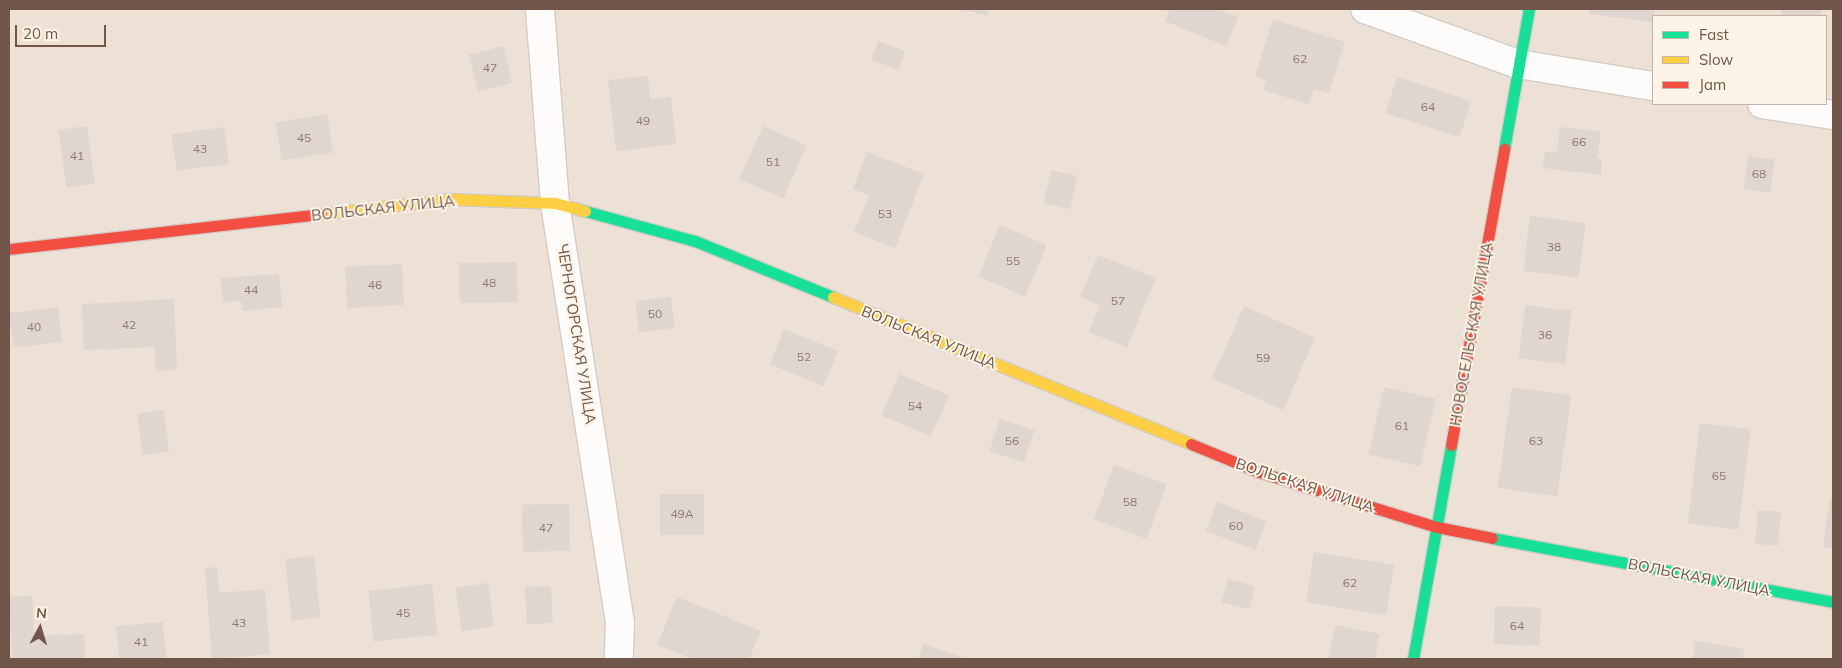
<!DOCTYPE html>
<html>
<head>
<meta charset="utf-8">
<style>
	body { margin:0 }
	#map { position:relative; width:1842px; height:668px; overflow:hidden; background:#f4eee7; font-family:Mulish,sans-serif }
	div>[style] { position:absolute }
	.residential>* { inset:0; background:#ede0d4 }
	.building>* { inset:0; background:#e0d6cf; transform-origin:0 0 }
	.roads { filter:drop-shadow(1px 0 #d3cbc5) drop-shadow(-1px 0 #d3cbc5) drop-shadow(0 1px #d3cbc5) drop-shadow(0 -1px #d3cbc5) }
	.street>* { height:28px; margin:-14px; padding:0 14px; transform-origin:14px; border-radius:14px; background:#fdfcfb }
	.fast>* { height:11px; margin:-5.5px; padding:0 5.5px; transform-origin:5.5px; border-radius:5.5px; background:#16e098 }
	.slow>* { height:11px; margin:-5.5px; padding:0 5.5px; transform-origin:5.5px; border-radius:5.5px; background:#ffcf43 }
	.jam>* { height:11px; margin:-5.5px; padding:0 5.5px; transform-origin:5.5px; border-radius:5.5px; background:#f24e42 }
	span { translate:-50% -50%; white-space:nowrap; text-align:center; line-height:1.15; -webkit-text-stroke:4px #fdf3e6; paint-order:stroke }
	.number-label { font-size:12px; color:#8d776e }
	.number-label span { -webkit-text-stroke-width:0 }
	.street-label { font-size:15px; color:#6f554a }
	.frame { position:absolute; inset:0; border:10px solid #6f554a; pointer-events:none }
	.legend { position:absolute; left:1652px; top:15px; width:175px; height:90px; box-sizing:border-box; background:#fdf3e6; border:1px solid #c4b4a8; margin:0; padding:6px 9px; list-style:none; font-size:15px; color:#6f554a }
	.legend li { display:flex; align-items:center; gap:10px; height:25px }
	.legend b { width:25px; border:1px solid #c4b4a8 }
	.north { position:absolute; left:15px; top:603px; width:50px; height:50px; -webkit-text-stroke:4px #fdf3e6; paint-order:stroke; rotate:6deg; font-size:14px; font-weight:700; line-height:20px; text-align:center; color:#6f554a }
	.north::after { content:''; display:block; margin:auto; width:18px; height:22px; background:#6f554a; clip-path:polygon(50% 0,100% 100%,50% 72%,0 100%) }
	.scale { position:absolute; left:15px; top:25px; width:91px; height:22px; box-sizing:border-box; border:2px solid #6f554a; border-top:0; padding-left:6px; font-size:15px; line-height:18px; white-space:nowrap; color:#6f554a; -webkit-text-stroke:4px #fdf3e6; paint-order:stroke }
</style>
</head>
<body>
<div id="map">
	<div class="residential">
		<div style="clip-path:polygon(evenodd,9px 9px,1833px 9px,1833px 659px,9px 659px,9px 9px,1653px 16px,1826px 16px,1826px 104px,1653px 104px,1653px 16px)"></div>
	</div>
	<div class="building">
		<div style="clip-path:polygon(962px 9px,989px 9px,987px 16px)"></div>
		<div style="clip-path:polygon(1170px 9px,1217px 9px,1238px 17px,1226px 46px,1165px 21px)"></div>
		<div style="clip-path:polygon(1590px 9px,1655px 9px,1653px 22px,1589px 14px)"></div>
		<div style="left:1782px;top:9px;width:39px;height:7px"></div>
		<div style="clip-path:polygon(1273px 19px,1345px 42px,1329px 93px,1314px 89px,1309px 104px,1263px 90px,1266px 80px,1255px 76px)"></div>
		<div style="left:878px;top:41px;width:29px;height:20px;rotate:20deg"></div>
		<div style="left:503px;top:46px;width:38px;height:35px;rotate:76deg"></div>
		<div style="clip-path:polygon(648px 76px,650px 99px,671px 97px,676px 144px,616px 151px,608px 80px)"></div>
		<div style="left:1397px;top:77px;width:78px;height:38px;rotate:18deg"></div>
		<div style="left:327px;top:114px;width:39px;height:52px;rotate:81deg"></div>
		<div style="left:87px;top:126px;width:58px;height:29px;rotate:82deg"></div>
		<div style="left:763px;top:126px;width:48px;height:58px;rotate:24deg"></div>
		<div style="left:224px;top:127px;width:37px;height:53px;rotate:82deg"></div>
		<div style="clip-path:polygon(1560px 127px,1601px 132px,1597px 158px,1602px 159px,1601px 175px,1543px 168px,1545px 151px,1557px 153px)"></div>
		<div style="clip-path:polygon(867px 152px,924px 174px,895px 248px,854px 232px,869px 195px,853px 189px)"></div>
		<div style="left:1748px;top:156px;width:27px;height:33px;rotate:8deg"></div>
		<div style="left:1051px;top:170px;width:27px;height:34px;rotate:13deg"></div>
		<div style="left:1530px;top:216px;width:56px;height:55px;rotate:7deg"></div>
		<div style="left:1000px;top:225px;width:51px;height:56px;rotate:23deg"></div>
		<div style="clip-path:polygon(1098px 255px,1156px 278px,1127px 347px,1089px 332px,1100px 305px,1080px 297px)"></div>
		<div style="left:517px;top:262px;width:40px;height:58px;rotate:89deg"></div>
		<div style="left:402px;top:264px;width:41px;height:57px;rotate:87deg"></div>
		<div style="clip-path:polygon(279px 274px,282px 307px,242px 311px,241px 301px,223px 302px,221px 278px)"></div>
		<div style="left:671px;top:297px;width:31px;height:36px;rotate:83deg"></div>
		<div style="clip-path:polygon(174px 299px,177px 370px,156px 371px,154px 347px,84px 350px,82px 304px)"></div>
		<div style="left:1525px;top:305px;width:47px;height:54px;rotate:7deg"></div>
		<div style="left:1244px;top:306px;width:78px;height:79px;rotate:24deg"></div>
		<div style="left:58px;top:307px;width:35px;height:49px;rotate:83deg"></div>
		<div style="left:784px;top:329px;width:58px;height:38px;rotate:22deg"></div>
		<div style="left:899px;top:374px;width:54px;height:45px;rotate:23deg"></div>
		<div style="left:1384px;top:387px;width:53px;height:69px;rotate:13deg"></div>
		<div style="left:1512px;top:387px;width:60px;height:102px;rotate:8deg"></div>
		<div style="left:164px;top:410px;width:42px;height:27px;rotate:83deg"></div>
		<div style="left:1000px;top:419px;width:36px;height:34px;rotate:18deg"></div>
		<div style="left:1700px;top:423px;width:51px;height:101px;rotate:7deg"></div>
		<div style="left:1114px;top:465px;width:56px;height:58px;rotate:20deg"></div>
		<div style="left:660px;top:494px;width:44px;height:41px"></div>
		<div style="clip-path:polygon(1830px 499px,1833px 500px,1833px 549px,1823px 547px)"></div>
		<div style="left:1217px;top:502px;width:53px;height:31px;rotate:21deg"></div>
		<div style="left:569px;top:504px;width:47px;height:47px;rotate:89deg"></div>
		<div style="left:1758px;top:510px;width:23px;height:34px;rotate:5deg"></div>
		<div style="left:1314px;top:552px;width:81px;height:51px;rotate:9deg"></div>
		<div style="left:314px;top:556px;width:62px;height:29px;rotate:84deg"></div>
		<div style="clip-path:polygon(217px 567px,219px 593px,265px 589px,270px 654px,212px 659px,205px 568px)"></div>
		<div style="left:1228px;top:579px;width:28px;height:24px;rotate:15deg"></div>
		<div style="left:488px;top:583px;width:44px;height:33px;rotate:82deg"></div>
		<div style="left:432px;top:584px;width:51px;height:64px;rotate:84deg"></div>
		<div style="left:551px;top:586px;width:37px;height:26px;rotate:87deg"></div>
		<div style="clip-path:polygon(32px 596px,34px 636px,84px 634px,85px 659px,12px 659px,9px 597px)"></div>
		<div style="clip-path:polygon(677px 597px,761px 631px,749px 659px,693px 659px,657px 645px)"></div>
		<div style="left:1495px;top:606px;width:46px;height:38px;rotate:2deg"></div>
		<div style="left:163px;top:622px;width:37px;height:47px;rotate:85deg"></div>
		<div style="clip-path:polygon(1336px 625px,1380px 634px,1375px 659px,1328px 659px)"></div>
		<div style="clip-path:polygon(1695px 641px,1744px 649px,1743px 659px,1693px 659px)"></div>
		<div style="clip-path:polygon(923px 644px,967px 659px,918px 659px)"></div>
	</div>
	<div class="roads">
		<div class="street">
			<div style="left:540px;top:9px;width:195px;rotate:85.6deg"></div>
			<div style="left:555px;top:203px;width:424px;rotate:81.2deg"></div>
			<div style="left:620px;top:622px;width:37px;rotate:92deg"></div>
			<div style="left:1365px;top:9px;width:163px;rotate:19.8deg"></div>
			<div style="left:1518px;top:64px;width:137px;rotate:9.3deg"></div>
			<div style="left:1762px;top:104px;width:72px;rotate:8.8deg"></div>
		</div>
		<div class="fast">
			<div style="left:1504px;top:149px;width:142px;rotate:-79.9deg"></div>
			<div style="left:585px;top:211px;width:114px;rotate:15.3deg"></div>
			<div style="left:695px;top:241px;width:149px;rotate:22.1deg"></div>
			<div style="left:1492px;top:538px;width:347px;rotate:10.6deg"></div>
			<div style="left:1413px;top:659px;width:217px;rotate:-79.9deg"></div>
		</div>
		<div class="slow">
			<div style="left:321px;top:214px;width:131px;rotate:-6.6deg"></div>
			<div style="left:451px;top:199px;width:104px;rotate:2.2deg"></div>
			<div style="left:555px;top:203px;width:31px;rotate:15deg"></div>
			<div style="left:833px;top:297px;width:387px;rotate:22.3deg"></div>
		</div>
		<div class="jam">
			<div style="left:9px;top:249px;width:314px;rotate:-6.4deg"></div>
			<div style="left:1191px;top:444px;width:74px;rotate:22.4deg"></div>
			<div style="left:1259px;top:472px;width:186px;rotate:17.2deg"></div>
			<div style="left:1437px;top:527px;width:56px;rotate:11.3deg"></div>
			<div style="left:1451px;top:445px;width:301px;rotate:-79.8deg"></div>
		</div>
	</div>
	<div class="number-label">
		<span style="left:1300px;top:59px">62</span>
		<span style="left:490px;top:68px">47</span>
		<span style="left:1428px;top:107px">64</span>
		<span style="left:643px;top:121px">49</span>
		<span style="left:304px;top:138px">45</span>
		<span style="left:1579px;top:142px">66</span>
		<span style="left:200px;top:149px">43</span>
		<span style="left:77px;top:156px">41</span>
		<span style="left:773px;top:162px">51</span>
		<span style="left:1759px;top:174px">68</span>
		<span style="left:885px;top:214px">53</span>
		<span style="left:1554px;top:247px">38</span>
		<span style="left:1013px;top:261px">55</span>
		<span style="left:489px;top:283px">48</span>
		<span style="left:375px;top:285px">46</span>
		<span style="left:251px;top:290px">44</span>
		<span style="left:1118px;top:301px">57</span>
		<span style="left:655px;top:314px">50</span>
		<span style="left:129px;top:325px">42</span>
		<span style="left:34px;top:327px">40</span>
		<span style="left:1545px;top:335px">36</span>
		<span style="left:804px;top:357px">52</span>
		<span style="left:1263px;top:358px">59</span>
		<span style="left:915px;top:406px">54</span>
		<span style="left:1402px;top:426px">61</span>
		<span style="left:1012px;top:441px">56</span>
		<span style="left:1536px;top:441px">63</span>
		<span style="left:1719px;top:476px">65</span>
		<span style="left:1130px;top:502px">58</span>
		<span style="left:682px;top:514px">49А</span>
		<span style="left:1236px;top:526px">60</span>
		<span style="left:546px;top:528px">47</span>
		<span style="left:1350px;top:583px">62</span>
		<span style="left:403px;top:613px">45</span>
		<span style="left:239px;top:623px">43</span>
		<span style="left:1517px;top:626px">64</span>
		<span style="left:141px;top:642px">41</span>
	</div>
	<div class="street-label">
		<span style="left:383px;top:208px;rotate:-6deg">ВОЛЬСКАЯ УЛИЦА</span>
		<span style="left:577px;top:334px;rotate:81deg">ЧЕРНОГОРСКАЯ УЛИЦА</span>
		<span style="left:1471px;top:334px;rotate:-80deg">НОВОСЕЛЬСКАЯ УЛИЦА</span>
		<span style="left:929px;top:337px;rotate:22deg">ВОЛЬСКАЯ УЛИЦА</span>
		<span style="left:1305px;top:485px;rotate:18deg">ВОЛЬСКАЯ УЛИЦА</span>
		<span style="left:1699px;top:577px;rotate:11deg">ВОЛЬСКАЯ УЛИЦА</span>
	</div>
	<div class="frame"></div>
	<ul class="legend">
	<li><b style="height:6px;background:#16e098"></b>Fast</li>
	<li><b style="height:6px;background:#ffcf43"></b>Slow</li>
	<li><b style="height:6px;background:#f24e42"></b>Jam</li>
	</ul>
	<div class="north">N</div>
	<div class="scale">20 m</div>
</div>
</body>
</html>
